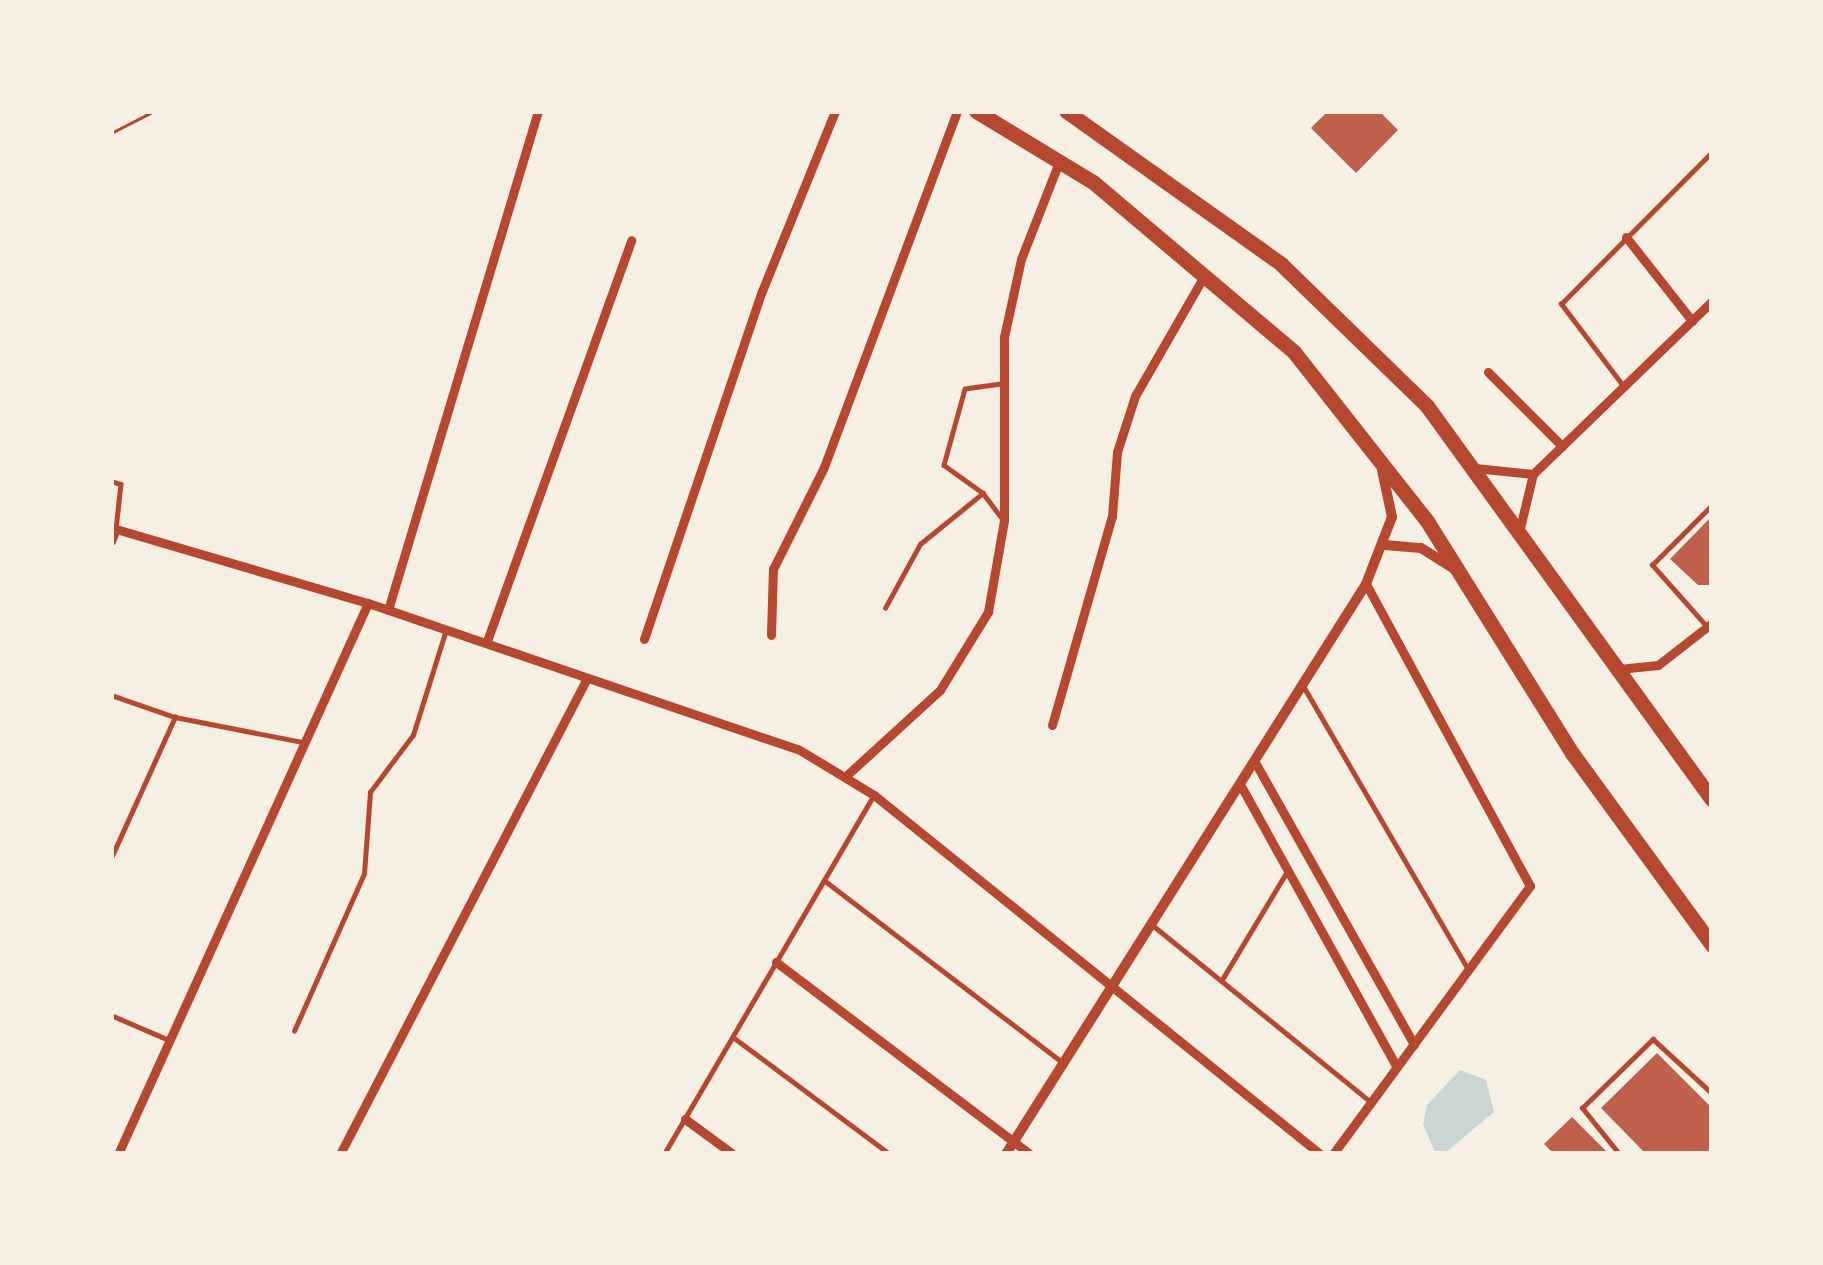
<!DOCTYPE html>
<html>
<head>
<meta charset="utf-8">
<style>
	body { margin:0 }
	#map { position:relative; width:1823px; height:1265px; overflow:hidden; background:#f6efe4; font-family:"Nunito Sans",sans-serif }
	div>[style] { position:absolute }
	.water>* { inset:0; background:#c9d6d2 }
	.building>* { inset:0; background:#bf614a }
	.path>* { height:3px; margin:-1.5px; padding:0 1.5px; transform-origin:1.5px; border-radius:1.5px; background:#b5482f }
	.service>* { height:4.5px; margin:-2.25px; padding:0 2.25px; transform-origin:2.25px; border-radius:2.25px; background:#b5482f }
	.minor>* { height:9px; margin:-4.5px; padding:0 4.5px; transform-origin:4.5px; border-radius:4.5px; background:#b5482f }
	.tertiary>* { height:10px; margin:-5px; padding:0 5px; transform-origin:5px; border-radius:5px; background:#b5482f }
	.trunk>* { height:15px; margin:-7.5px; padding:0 7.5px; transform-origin:7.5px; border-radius:7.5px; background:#b5482f }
	span { translate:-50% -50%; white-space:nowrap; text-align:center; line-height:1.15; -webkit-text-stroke:9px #f6efe4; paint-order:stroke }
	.frame { position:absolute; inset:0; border:114px solid #f6efe4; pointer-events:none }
</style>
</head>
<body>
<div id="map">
	<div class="water">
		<div style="clip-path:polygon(1460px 1070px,1486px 1080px,1494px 1112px,1445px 1153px,1435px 1152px,1423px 1124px,1427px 1105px)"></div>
	</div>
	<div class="building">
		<div style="clip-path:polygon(1328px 111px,1379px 111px,1398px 130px,1356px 173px,1311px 128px)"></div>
		<div style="clip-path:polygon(1712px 516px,1712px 585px,1698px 585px,1670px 559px)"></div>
		<div style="clip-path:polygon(1657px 1053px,1712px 1108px,1712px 1154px,1646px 1154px,1601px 1108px)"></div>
		<div style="clip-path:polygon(1572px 1117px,1609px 1154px,1554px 1154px,1544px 1144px)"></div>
	</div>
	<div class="path">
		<div style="left:111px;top:133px;width:48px;rotate:-27.1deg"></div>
	</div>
	<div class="service">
		<div style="left:1001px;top:384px;width:36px;rotate:172deg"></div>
		<div style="left:965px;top:389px;width:79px;rotate:105.4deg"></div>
		<div style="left:944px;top:465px;width:48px;rotate:35.7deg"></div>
		<div style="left:983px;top:493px;width:34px;rotate:53deg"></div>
		<div style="left:1623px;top:386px;width:103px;rotate:-127.1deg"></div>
		<div style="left:1561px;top:304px;width:214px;rotate:-45.2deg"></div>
		<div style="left:111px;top:481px;width:10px;rotate:17deg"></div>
		<div style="left:121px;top:484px;width:45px;rotate:96.3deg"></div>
		<div style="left:885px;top:608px;width:73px;rotate:-61.3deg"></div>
		<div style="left:920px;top:544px;width:81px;rotate:-39deg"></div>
		<div style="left:1707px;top:627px;width:83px;rotate:-131.6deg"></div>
		<div style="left:1652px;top:565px;width:85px;rotate:-45deg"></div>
		<div style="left:1304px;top:687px;width:324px;rotate:59.8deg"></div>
		<div style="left:111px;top:695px;width:68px;rotate:19deg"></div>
		<div style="left:175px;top:717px;width:130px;rotate:11.1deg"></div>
		<div style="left:111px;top:858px;width:155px;rotate:-65.6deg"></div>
		<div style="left:824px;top:880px;width:301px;rotate:37.4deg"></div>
		<div style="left:1155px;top:927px;width:277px;rotate:39deg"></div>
		<div style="left:1223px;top:978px;width:126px;rotate:-59deg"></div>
		<div style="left:111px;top:1015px;width:63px;rotate:23.3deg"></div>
		<div style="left:294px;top:1031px;width:172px;rotate:-66deg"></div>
		<div style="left:364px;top:874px;width:82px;rotate:-85.8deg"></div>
		<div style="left:370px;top:792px;width:71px;rotate:-53deg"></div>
		<div style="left:413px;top:735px;width:107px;rotate:-72.6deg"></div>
		<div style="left:733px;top:1037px;width:196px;rotate:36.7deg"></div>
		<div style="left:664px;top:1154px;width:415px;rotate:-59.7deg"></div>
		<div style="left:1619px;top:1154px;width:59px;rotate:-128.8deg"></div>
		<div style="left:1582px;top:1108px;width:99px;rotate:-44.2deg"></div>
		<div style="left:1653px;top:1039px;width:80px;rotate:42.5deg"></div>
	</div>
	<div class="minor">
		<div style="left:1626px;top:237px;width:107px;rotate:51.8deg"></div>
		<div style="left:1488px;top:372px;width:105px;rotate:45deg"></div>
		<div style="left:1475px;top:468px;width:58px;rotate:5.9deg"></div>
		<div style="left:1520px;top:528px;width:56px;rotate:-76.5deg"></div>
		<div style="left:1533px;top:474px;width:249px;rotate:-44deg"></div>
		<div style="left:111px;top:541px;width:13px;rotate:-67deg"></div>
		<div style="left:116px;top:529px;width:263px;rotate:16.4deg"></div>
		<div style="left:368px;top:603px;width:454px;rotate:18.8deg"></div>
		<div style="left:798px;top:749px;width:89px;rotate:31.2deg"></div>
		<div style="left:874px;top:795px;width:573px;rotate:38.83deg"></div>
		<div style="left:388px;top:610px;width:521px;rotate:-73.27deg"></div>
		<div style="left:771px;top:635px;width:66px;rotate:-88.3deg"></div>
		<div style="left:773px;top:569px;width:114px;rotate:-63.4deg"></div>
		<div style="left:824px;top:467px;width:380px;rotate:-69.5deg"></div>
		<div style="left:644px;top:639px;width:367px;rotate:-71.3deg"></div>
		<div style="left:762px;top:291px;width:194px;rotate:-67.9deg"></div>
		<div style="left:487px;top:641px;width:426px;rotate:-70.2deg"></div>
		<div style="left:1619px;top:669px;width:39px;rotate:-6deg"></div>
		<div style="left:1658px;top:665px;width:68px;rotate:-37.9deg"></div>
		<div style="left:1052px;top:725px;width:217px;rotate:-74deg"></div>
		<div style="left:1112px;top:516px;width:64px;rotate:-85.5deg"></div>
		<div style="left:1117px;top:452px;width:59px;rotate:-72.2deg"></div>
		<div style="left:1135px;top:396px;width:138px;rotate:-60.1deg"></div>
		<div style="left:1256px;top:764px;width:322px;rotate:60.6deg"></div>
		<div style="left:847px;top:775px;width:126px;rotate:-42.4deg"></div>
		<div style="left:940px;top:690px;width:92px;rotate:-58.4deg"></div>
		<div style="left:988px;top:612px;width:93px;rotate:-80.1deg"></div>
		<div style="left:1004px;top:520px;width:183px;rotate:-90deg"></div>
		<div style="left:1004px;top:337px;width:80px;rotate:-77.7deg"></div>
		<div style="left:1021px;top:259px;width:104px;rotate:-68.6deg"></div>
		<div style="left:1241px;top:786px;width:321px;rotate:61deg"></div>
		<div style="left:776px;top:962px;width:318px;rotate:37.1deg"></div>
		<div style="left:685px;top:1119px;width:59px;rotate:36.1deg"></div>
		<div style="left:118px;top:1154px;width:605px;rotate:-65.6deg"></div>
		<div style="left:340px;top:1154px;width:536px;rotate:-62.57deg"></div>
		<div style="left:1333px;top:1154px;width:333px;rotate:-53.7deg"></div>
		<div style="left:1530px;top:886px;width:344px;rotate:-118.5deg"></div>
	</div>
	<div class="tertiary">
		<div style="left:1385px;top:545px;width:36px;rotate:5deg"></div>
		<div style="left:1421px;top:548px;width:38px;rotate:32deg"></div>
		<div style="left:1006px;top:1154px;width:674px;rotate:-57.72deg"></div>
		<div style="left:1366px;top:584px;width:72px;rotate:-68.8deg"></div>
		<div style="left:1392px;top:517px;width:48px;rotate:-102deg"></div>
	</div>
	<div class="trunk">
		<div style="left:976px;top:111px;width:137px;rotate:31.3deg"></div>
		<div style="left:1093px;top:182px;width:263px;rotate:40.2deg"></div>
		<div style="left:1294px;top:352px;width:215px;rotate:51.8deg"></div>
		<div style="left:1427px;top:521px;width:274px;rotate:58deg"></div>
		<div style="left:1572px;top:753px;width:238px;rotate:53.9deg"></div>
		<div style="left:1066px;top:111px;width:264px;rotate:35.4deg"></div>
		<div style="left:1281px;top:264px;width:204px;rotate:44.2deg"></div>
		<div style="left:1427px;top:406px;width:485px;rotate:54.1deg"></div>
	</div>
	<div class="frame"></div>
</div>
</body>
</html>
